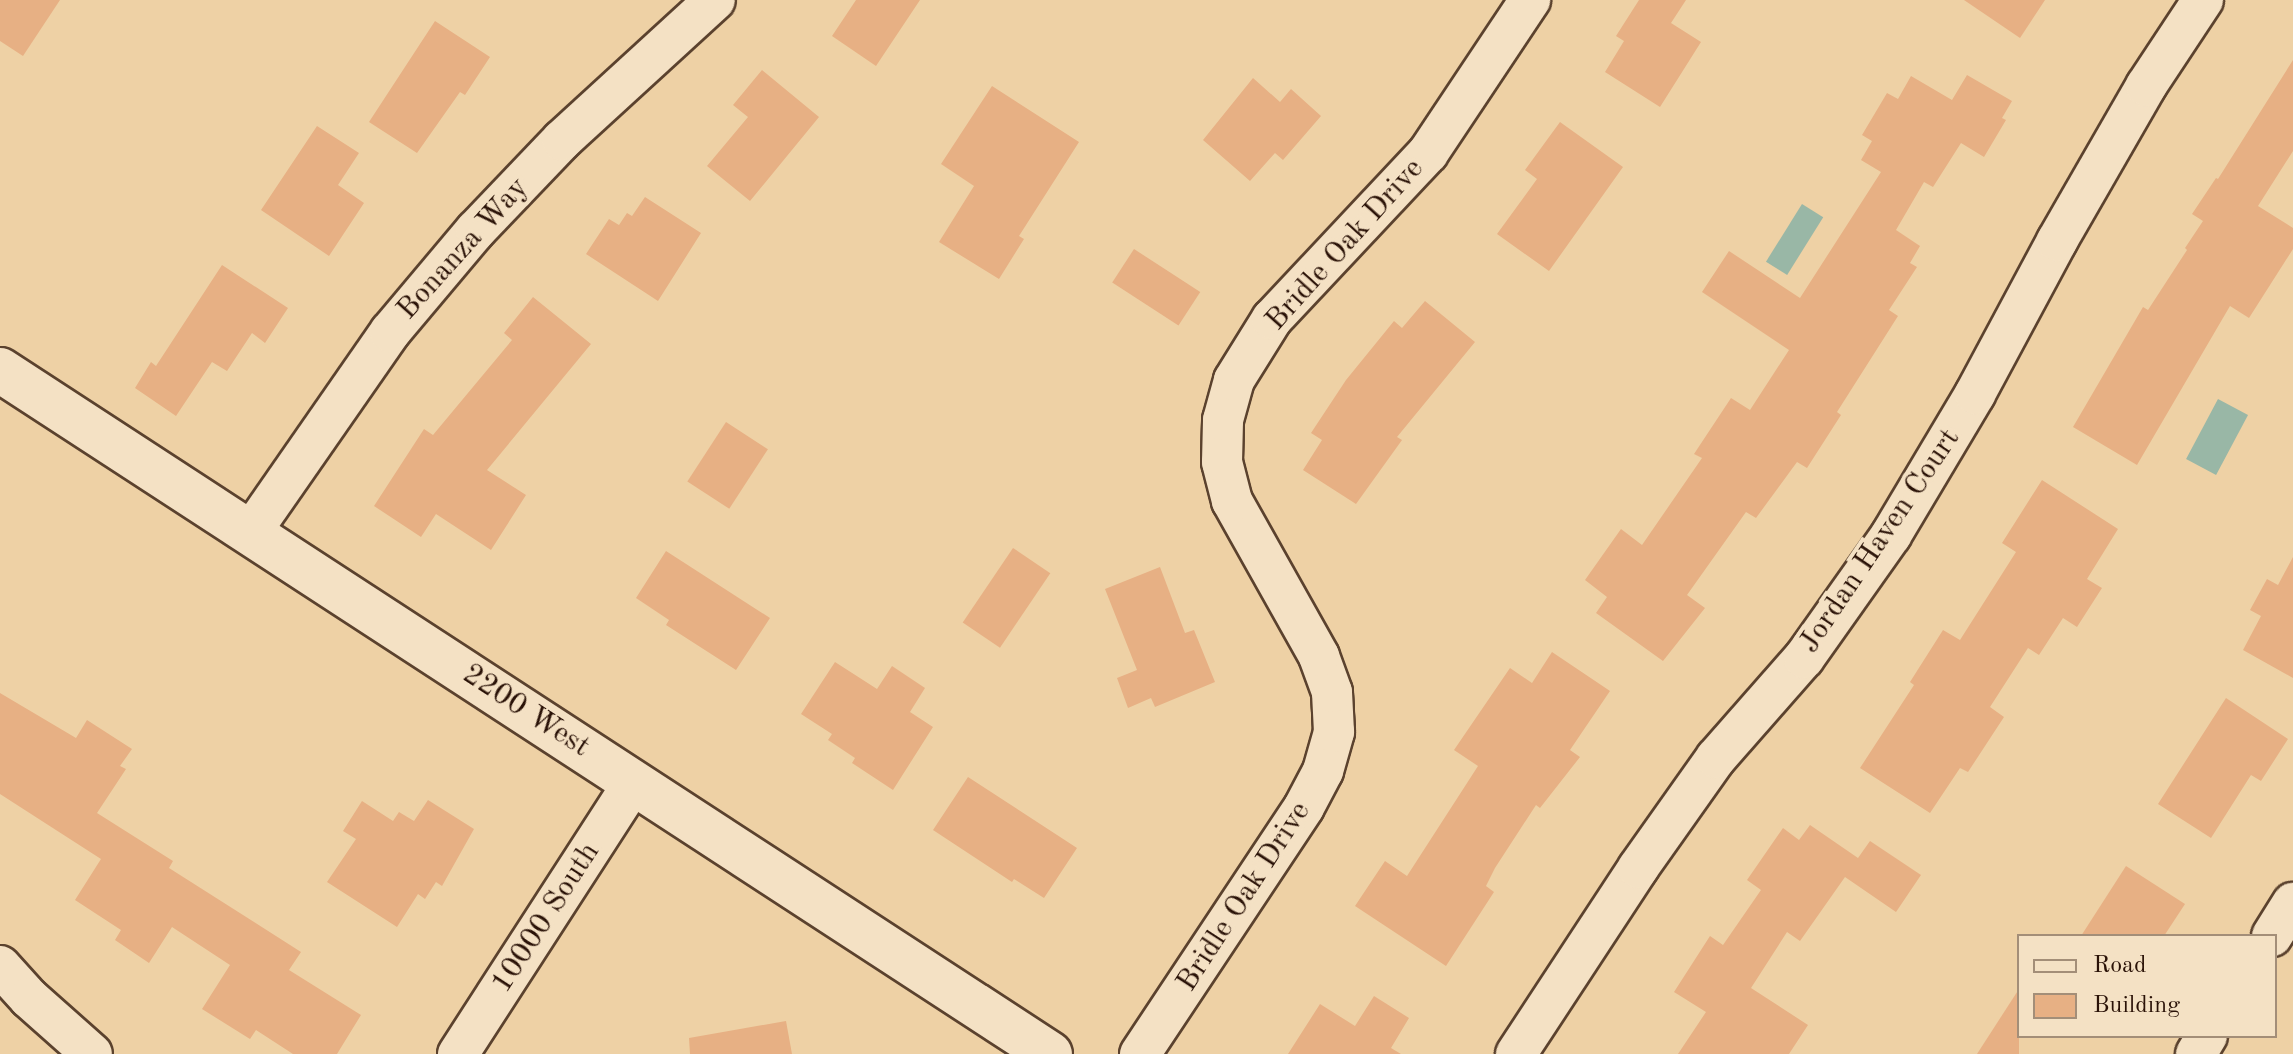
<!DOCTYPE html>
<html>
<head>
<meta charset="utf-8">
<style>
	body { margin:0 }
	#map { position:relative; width:2293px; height:1054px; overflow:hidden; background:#eed1a5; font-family:"Old Standard TT",serif }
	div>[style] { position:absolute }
	.water>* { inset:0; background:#99b7a6; transform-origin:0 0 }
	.building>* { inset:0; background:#e7b084; transform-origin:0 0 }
	.roads { filter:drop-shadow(2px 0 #5b422e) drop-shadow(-2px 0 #5b422e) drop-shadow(0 2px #5b422e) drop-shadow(0 -2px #5b422e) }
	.minor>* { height:40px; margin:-20px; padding:0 20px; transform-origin:20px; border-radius:20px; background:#f4e1c4 }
	.tertiary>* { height:44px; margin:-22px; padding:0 22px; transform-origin:22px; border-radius:22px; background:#f4e1c4 }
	span { translate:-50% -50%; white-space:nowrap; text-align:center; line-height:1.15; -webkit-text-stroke:8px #f4e1c4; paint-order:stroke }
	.street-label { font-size:30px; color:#2a1207 }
	.legend { position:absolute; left:2017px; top:934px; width:260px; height:104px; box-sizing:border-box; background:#f4e1c4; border:2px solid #a38e78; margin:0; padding:10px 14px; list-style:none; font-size:24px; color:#2a1207 }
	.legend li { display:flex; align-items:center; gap:16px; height:40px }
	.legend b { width:40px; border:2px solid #a38e78 }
</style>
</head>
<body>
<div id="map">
	<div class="water">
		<div style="left:1802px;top:204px;width:25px;height:68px;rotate:32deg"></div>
		<div style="left:2218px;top:399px;width:34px;height:68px;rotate:28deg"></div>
	</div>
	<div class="building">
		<div style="clip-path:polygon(0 0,60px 0,23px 56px,0 41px)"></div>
		<div style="clip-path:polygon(856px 0,920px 0,876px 66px,832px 36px)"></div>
		<div style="clip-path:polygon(1639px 0,1686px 0,1671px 23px,1701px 42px,1660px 107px,1605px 72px,1624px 41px,1616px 36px)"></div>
		<div style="clip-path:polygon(1964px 0,2045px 0,2020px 38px)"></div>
		<div style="clip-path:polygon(435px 21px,490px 57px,465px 95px,460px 92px,417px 153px,369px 122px)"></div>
		<div style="clip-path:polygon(2293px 60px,2293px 151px,2258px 206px,2293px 228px,2293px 249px,2249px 318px,2230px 306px,2137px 465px,2073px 427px,2143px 307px,2148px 310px,2187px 250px,2185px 248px,2203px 221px,2192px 214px,2216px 178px,2218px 179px)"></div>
		<div style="clip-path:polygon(762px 70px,819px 117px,750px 201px,707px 166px,748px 117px,733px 105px)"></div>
		<div style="clip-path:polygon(1967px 75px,2012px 101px,2002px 118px,2006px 120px,1984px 157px,1961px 143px,1933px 187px,1924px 182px,1896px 230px,1920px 246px,1910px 263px,1917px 267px,1889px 310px,1898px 316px,1837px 412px,1841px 415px,1807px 468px,1797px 462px,1756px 518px,1746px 512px,1687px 595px,1705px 608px,1663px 661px,1596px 613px,1607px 597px,1585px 580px,1621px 529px,1642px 545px,1702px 458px,1694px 454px,1731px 398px,1750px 410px,1789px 350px,1702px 292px,1729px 251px,1800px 298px,1881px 172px,1861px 160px,1872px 141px,1862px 135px,1887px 93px,1898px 99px,1911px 76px,1952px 100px)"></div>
		<div style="clip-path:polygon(1253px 78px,1280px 102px,1291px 89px,1321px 116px,1283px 160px,1275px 153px,1250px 181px,1203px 140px)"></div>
		<div style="clip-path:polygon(992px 86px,1079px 142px,1019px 236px,1024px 239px,999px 279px,939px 242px,974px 186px,941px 164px)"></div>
		<div style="clip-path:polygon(1560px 122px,1623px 167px,1549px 271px,1497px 234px,1537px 179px,1525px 170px)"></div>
		<div style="clip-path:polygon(317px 126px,359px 153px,338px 185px,364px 203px,329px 256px,261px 210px)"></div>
		<div style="clip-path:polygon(645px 197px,701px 233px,658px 301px,586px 254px,609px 219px,619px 225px,627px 213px,632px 216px)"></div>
		<div style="left:1134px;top:249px;width:79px;height:40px;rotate:33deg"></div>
		<div style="clip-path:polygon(222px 265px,288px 308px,265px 343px,252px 333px,227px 371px,212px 362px,176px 416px,135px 388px,151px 362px,156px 366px)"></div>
		<div style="clip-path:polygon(533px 297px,591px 344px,487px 470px,526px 495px,491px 550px,436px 514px,421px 537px,374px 506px,424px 429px,433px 435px,512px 340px,504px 333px)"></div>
		<div style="clip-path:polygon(1425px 301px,1475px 342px,1397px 437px,1402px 440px,1356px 504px,1303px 470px,1322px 440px,1311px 433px,1346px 380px,1394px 321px,1402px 328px)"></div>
		<div style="left:726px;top:422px;width:50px;height:71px;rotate:33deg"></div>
		<div style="clip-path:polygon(2042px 480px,2118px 529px,2087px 579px,2102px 588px,2077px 627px,2063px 618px,2039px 655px,2028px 648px,1990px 707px,2004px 717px,1968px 772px,1960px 768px,1930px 813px,1860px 768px,1914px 685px,1910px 682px,1943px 630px,1960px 640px,2016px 552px,2002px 543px)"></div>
		<div style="left:1013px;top:548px;width:45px;height:90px;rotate:34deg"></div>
		<div style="clip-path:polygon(666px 551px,770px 618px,736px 670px,666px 625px,669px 620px,636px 598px)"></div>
		<div style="clip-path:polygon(2293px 557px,2293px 678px,2243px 650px,2261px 616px,2250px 610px,2267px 579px,2278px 585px)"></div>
		<div style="clip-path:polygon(1160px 567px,1185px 633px,1194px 630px,1215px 682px,1155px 707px,1151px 698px,1128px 708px,1117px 678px,1137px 670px,1105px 589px)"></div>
		<div style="clip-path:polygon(1552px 652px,1610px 691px,1570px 750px,1580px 757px,1540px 808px,1536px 805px,1495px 868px,1486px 886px,1494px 892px,1446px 966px,1355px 906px,1385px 861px,1407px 876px,1478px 766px,1454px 750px,1510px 668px,1532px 683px)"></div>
		<div style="clip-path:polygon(835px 662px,877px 689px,892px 666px,925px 688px,910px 712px,933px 727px,893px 790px,852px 763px,855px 758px,828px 740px,832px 734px,801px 714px)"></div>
		<div style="clip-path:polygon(0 693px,76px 738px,87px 720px,132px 749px,120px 766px,126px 769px,97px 813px,173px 861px,169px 868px,301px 952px,289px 970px,361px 1015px,337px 1054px,293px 1054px,256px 1030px,250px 1039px,202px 1009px,230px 965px,172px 927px,149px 963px,115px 940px,121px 930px,75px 900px,101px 859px,0 794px)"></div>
		<div style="clip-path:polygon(2226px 698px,2288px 739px,2261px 781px,2251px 775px,2211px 838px,2158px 804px)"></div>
		<div style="clip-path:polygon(968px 777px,1077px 848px,1044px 898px,1014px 879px,1012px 882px,933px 830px)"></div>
		<div style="clip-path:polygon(428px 800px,474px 829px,442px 886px,436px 882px,425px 899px,418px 894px,397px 927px,327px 882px,356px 839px,343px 831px,362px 801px,393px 821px,399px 812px,414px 821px)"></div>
		<div style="clip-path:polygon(1810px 825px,1858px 858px,1870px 841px,1921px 875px,1896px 912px,1845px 877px,1800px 941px,1787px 932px,1751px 988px,1808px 1025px,1789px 1054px,1678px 1054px,1706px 1012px,1674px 992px,1710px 936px,1723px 945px,1761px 890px,1747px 880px,1783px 828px,1799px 840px)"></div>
		<div style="clip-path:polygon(2126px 866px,2185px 904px,2164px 936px,2081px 936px)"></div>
		<div style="clip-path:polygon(2019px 989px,2019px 1054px,1977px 1054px)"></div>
		<div style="clip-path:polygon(1374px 996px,1409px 1018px,1391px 1048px,1401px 1054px,1288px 1054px,1320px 1004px,1355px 1026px)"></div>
		<div style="clip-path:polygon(786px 1021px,792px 1054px,690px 1054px,689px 1038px)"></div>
	</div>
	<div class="roads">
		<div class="minor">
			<div style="left:251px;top:532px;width:244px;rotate:-55.2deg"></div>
			<div style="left:390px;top:332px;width:133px;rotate:-49.9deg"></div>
			<div style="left:476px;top:230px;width:124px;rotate:-46.3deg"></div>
			<div style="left:562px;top:140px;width:207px;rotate:-42.5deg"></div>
			<div style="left:2272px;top:936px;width:39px;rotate:-58deg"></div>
			<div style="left:0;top:966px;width:43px;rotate:47.8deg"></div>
			<div style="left:29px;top:998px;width:84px;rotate:41.6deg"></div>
			<div style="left:458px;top:1054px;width:324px;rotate:-57.1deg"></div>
			<div style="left:1140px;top:1054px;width:296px;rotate:-56.4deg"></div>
			<div style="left:1304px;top:807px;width:41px;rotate:-62.2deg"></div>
			<div style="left:1323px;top:771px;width:41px;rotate:-74.2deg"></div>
			<div style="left:1334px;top:732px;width:40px;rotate:-92.9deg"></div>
			<div style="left:1332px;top:692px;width:38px;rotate:-110deg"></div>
			<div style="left:1319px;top:656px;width:178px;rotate:-119.3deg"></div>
			<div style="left:1232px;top:501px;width:40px;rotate:-104.4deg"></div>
			<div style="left:1222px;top:462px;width:42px;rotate:-88.6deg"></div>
			<div style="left:1223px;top:420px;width:41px;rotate:-74.6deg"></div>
			<div style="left:1234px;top:380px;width:72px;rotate:-58.1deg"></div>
			<div style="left:1272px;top:319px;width:228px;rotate:-46.8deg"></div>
			<div style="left:1428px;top:153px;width:184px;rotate:-56.3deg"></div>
			<div style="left:1516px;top:1054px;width:222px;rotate:-56.7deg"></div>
			<div style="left:1638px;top:868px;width:135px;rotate:-54.7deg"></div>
			<div style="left:1716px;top:758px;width:133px;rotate:-48.7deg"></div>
			<div style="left:1804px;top:658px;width:151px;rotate:-54.7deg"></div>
			<div style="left:1891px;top:535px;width:164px;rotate:-59.2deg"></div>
			<div style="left:1975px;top:394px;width:174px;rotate:-61.8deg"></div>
			<div style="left:2057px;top:241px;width:179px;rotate:-60.1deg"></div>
			<div style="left:2146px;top:86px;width:103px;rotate:-56.5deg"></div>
			<div style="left:2196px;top:1054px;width:21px;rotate:-59deg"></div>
		</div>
		<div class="tertiary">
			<div style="left:0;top:370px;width:1253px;rotate:33.08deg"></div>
		</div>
	</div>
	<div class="street-label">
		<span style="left:1345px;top:245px;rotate:-48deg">Bridle Oak Drive</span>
		<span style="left:463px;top:249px;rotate:-48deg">Bonanza Way</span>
		<span style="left:1880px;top:541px;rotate:-56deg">Jordan Haven Court</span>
		<span style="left:526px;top:711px;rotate:33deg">2200 West</span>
		<span style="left:1244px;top:897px;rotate:-57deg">Bridle Oak Drive</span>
		<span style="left:546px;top:918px;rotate:-57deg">10000 South</span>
	</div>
	<ul class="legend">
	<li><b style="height:10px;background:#f4e1c4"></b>Road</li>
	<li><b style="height:22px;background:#e7b084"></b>Building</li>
	</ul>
</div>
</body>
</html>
